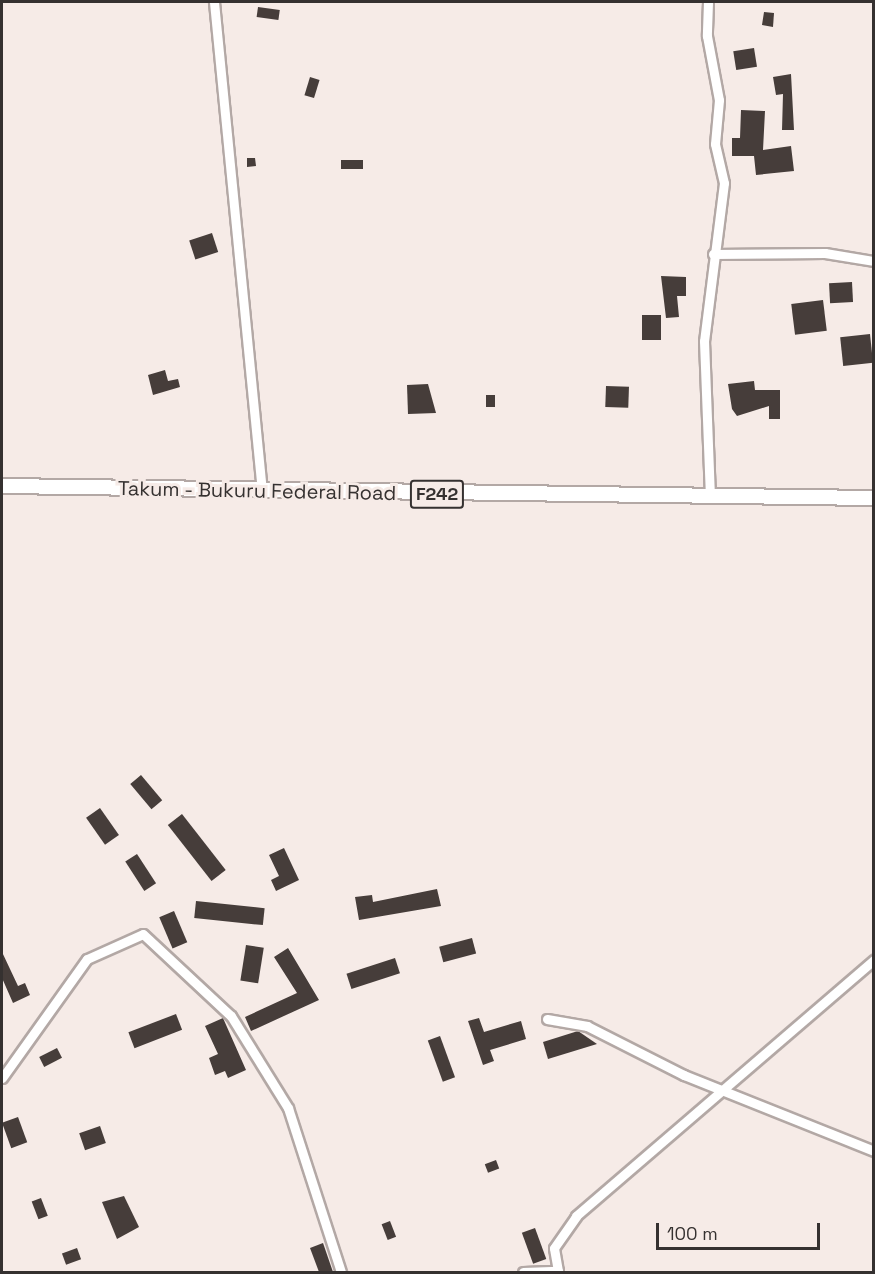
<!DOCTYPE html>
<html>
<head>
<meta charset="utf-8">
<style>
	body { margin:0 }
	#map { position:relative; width:875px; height:1274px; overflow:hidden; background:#f6ebe7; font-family:"Space Grotesk",sans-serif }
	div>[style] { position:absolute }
	.building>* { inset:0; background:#463d3a; transform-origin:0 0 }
	.roads { filter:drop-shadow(2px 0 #b3a8a5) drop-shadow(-2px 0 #b3a8a5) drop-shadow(0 2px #b3a8a5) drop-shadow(0 -2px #b3a8a5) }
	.street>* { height:9px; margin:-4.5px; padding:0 4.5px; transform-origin:4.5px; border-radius:4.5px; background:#fff }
	.primary>* { height:14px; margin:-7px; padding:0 7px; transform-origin:7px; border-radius:7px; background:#fff }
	span { translate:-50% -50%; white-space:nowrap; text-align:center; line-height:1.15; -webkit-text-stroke:6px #f6ebe7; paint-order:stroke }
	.shield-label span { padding:2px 4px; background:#f6ebe7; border:2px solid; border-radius:4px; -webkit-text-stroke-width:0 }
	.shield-label { font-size:18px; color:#353130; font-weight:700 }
	.street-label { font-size:20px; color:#353130 }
	.frame { position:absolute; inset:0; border:3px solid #353130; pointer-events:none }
	.scale { position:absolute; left:656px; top:1223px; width:164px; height:27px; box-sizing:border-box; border:3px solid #353130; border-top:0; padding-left:8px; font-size:18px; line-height:21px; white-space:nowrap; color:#353130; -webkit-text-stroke:4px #f6ebe7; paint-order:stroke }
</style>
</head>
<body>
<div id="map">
	<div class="building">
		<div style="left:258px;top:7px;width:22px;height:10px;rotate:8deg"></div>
		<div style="clip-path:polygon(764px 12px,774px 13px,773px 27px,762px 25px)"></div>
		<div style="left:754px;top:48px;width:19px;height:21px;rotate:81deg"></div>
		<div style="clip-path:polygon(791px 74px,794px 130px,782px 130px,783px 94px,776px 95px,773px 77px)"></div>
		<div style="left:310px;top:77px;width:10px;height:19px;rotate:17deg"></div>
		<div style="clip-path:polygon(741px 110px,765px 111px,763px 150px,791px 146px,794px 171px,756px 175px,754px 156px,732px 156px,732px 138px,740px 138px)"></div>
		<div style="clip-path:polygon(247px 158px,255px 158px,256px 166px,247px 167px)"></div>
		<div style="left:341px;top:160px;width:22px;height:9px"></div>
		<div style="left:212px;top:233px;width:20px;height:24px;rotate:72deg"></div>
		<div style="clip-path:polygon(661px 276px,686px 277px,686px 296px,677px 296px,679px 317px,666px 318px)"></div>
		<div style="left:852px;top:282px;width:20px;height:23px;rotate:87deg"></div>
		<div style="left:823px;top:300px;width:31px;height:32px;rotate:83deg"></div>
		<div style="left:642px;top:315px;width:19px;height:25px"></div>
		<div style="left:870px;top:334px;width:29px;height:30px;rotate:84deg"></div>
		<div style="clip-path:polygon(165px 370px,168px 381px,178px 379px,180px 387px,153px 395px,148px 375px)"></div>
		<div style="clip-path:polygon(754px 381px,755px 390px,780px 390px,780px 419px,769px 419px,769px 406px,737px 416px,732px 409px,728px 384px)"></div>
		<div style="clip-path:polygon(428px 384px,436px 413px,408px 414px,407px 385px)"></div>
		<div style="left:606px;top:386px;width:23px;height:21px;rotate:2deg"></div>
		<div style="left:486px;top:395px;width:9px;height:12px"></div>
		<div style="left:141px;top:775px;width:33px;height:14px;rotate:50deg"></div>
		<div style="left:100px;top:808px;width:33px;height:17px;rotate:55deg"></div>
		<div style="left:182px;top:814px;width:71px;height:18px;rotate:52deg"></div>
		<div style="clip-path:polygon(284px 848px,299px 880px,276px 891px,271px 880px,279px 876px,269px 855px)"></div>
		<div style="left:137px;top:854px;width:35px;height:14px;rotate:57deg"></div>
		<div style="clip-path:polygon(437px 889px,441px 906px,359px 920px,355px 897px,372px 895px,373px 902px)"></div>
		<div style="left:196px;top:901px;width:69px;height:17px;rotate:6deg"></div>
		<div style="left:174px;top:911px;width:34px;height:16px;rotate:67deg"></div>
		<div style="left:472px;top:938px;width:16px;height:34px;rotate:75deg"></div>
		<div style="left:246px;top:945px;width:18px;height:36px;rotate:9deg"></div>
		<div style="clip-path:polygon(288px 948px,319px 1000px,251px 1031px,245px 1017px,297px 993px,274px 957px)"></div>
		<div style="clip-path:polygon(2px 952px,18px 986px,25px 983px,30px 995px,13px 1003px,2px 978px)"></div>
		<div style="left:395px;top:958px;width:16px;height:51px;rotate:72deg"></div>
		<div style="left:176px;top:1014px;width:17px;height:51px;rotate:69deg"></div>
		<div style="clip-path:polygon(223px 1018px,246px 1070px,228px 1078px,225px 1071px,215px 1075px,209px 1058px,218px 1054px,205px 1026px)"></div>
		<div style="clip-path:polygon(479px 1018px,484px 1032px,521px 1021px,526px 1039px,490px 1050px,494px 1061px,483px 1065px,468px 1021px)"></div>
		<div style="clip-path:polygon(578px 1031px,597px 1044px,548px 1059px,543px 1042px)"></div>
		<div style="left:440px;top:1036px;width:44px;height:13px;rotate:70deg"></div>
		<div style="left:57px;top:1048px;width:11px;height:20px;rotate:63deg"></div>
		<div style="left:18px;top:1117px;width:27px;height:17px;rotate:70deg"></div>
		<div style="left:100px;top:1126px;width:18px;height:22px;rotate:71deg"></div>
		<div style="left:496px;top:1160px;width:9px;height:12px;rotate:69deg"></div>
		<div style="clip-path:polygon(124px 1196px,139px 1227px,117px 1239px,102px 1202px)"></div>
		<div style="left:41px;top:1198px;width:19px;height:10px;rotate:69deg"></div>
		<div style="left:390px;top:1221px;width:17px;height:9px;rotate:69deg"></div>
		<div style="left:535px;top:1228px;width:33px;height:14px;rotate:70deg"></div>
		<div style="clip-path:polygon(323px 1243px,333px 1272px,319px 1272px,310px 1248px)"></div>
		<div style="left:77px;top:1248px;width:12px;height:16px;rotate:70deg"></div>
	</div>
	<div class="roads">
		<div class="street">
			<div style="left:214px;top:2px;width:492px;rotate:84.4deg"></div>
			<div style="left:708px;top:2px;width:34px;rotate:92deg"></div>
			<div style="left:707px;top:36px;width:65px;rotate:79.4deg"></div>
			<div style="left:719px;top:100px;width:44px;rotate:95.2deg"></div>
			<div style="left:715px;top:144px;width:40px;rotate:77deg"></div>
			<div style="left:724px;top:183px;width:159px;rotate:97.2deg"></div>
			<div style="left:704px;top:341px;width:156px;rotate:87.8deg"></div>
			<div style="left:713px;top:254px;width:112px;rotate:-0.5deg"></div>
			<div style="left:825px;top:253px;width:50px;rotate:9.3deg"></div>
			<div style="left:547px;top:1019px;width:41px;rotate:9.9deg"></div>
			<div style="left:587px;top:1026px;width:109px;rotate:26.8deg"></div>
			<div style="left:684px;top:1075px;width:205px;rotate:21.8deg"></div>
			<div style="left:2px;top:1078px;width:146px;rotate:-54.5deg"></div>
			<div style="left:87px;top:959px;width:61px;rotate:-24.1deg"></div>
			<div style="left:143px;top:934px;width:120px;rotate:43deg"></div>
			<div style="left:231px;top:1016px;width:108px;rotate:58.2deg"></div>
			<div style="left:288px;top:1108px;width:172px;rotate:72.1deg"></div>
			<div style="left:523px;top:1272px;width:35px;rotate:-2deg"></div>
			<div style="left:558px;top:1271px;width:23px;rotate:-100deg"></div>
			<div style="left:554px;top:1248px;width:39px;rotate:-55deg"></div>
			<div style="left:576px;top:1216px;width:393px;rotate:-40.7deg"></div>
		</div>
		<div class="primary">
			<div style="left:2px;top:486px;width:872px;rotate:0.79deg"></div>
		</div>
	</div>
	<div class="shield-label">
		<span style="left:437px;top:494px">F242</span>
	</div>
	<div class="street-label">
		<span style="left:257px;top:491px;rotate:1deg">Takum - Bukuru Federal Road</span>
	</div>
	<div class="frame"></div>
	<div class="scale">100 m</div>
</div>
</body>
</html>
